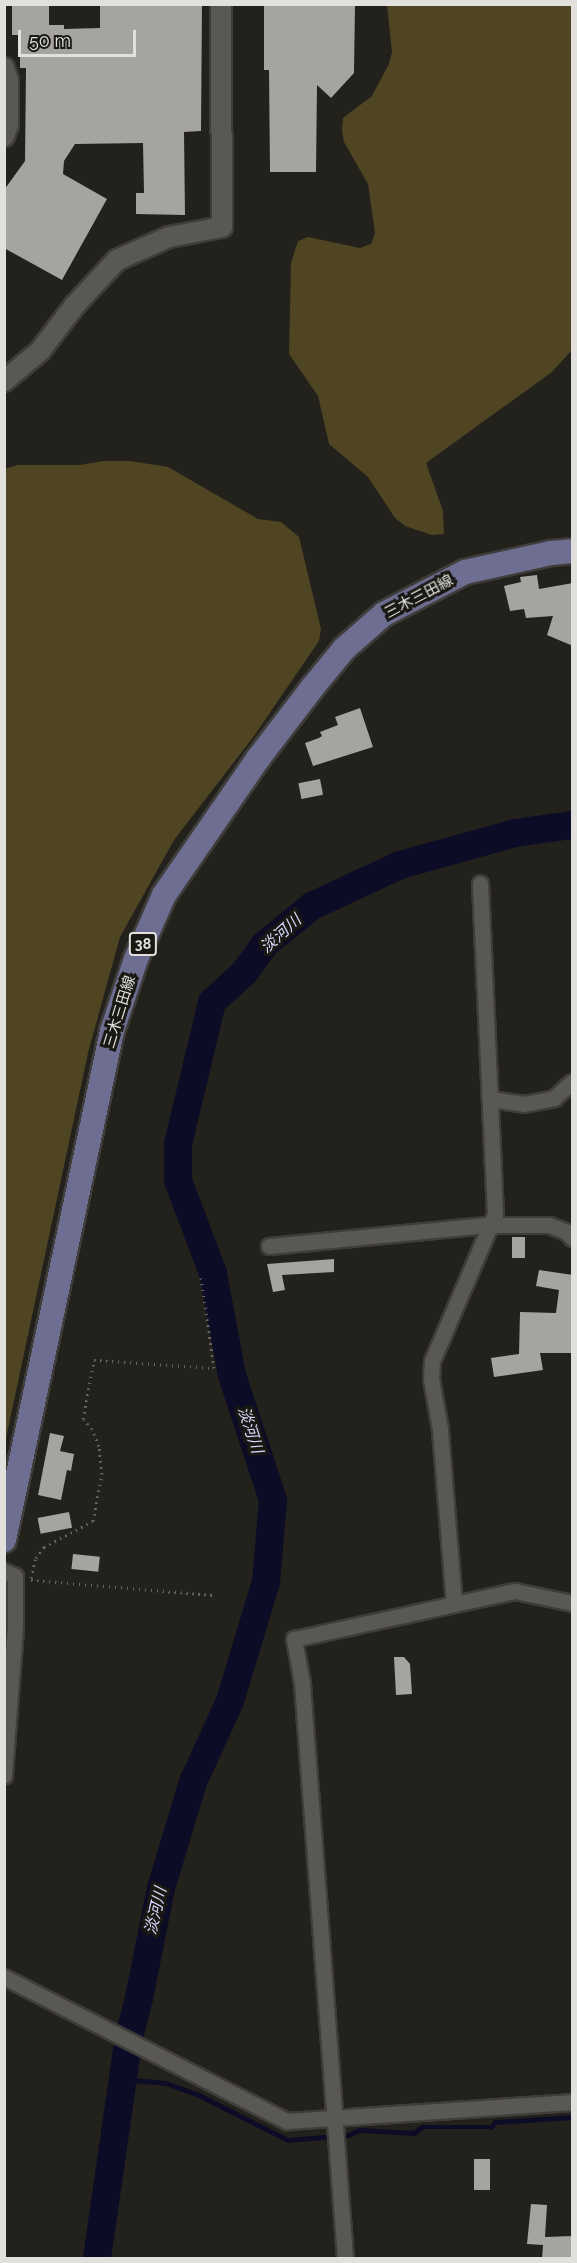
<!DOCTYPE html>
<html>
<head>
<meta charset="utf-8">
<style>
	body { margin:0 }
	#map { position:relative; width:577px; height:2263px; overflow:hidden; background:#22211c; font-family:Raleway,"Noto Sans JP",sans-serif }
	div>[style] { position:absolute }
	.forest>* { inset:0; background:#4f4523 }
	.stream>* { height:4.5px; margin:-2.25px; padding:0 2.25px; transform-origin:2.25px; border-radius:2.25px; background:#0d0c26 }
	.river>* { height:28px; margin:-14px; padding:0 14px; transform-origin:14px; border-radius:14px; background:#0d0c26 }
	.building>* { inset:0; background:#a6a49f; transform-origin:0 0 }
	.path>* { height:3px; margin-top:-1.5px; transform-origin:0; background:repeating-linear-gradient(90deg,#666561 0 1.5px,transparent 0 6px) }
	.roads { filter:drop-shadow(2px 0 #3f3d3a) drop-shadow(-2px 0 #3f3d3a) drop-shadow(0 2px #3f3d3a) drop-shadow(0 -2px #3f3d3a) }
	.minor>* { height:15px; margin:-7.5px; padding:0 7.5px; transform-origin:7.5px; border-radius:7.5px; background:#595853 }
	.tertiary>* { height:20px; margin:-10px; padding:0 10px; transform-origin:10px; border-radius:10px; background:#595853 }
	.primary>* { height:24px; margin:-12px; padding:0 12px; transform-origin:12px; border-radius:12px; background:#6d6e91 }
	span { translate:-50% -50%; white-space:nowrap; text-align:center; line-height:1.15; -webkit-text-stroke:6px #191813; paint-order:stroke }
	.shield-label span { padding:2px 4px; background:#191813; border:2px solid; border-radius:4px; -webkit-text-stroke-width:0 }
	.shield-label { font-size:14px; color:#e1e0dd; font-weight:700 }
	.street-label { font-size:15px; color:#e1e0dd }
	.water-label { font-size:16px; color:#d6d9fd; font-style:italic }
	.frame { position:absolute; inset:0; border:6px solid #e1e0dd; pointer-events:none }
	.scale { position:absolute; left:18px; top:30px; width:118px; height:27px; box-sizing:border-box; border:3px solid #e1e0dd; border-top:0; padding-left:8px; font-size:18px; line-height:21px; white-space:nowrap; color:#e1e0dd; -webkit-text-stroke:4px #191813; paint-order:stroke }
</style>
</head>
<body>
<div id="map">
	<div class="forest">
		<div style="clip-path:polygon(387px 5px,572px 5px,572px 350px,552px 372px,426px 463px,443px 511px,444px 534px,432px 535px,405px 526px,395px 518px,368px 477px,329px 444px,318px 396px,289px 354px,291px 263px,298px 241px,308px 237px,360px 248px,371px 244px,375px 233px,368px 184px,344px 142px,342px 130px,343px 118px,372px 96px,389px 64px,392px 52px)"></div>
		<div style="clip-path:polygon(103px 461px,130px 461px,168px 467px,258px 519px,281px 522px,299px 537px,321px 629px,319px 641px,254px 736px,174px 840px,120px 937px,88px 1053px,5px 1443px,5px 469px,17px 465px,80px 465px)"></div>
	</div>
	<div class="stream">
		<div style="left:122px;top:2079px;width:44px;rotate:5.2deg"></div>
		<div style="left:166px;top:2083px;width:37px;rotate:20deg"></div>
		<div style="left:201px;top:2096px;width:97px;rotate:26.8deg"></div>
		<div style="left:288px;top:2140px;width:60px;rotate:-4.8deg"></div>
		<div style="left:348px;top:2135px;width:13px;rotate:-23deg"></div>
		<div style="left:360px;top:2130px;width:54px;rotate:3.2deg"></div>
		<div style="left:414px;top:2133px;width:10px;rotate:-37deg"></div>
		<div style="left:422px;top:2127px;width:69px"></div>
		<div style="left:491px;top:2127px;width:6px;rotate:-51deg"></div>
		<div style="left:495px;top:2122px;width:77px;rotate:-3.7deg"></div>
	</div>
	<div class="river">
		<div style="left:97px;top:2258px;width:218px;rotate:-81.8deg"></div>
		<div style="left:128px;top:2042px;width:45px;rotate:-76deg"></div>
		<div style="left:139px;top:1998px;width:112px;rotate:-78.7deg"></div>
		<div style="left:161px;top:1888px;width:111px;rotate:-73.2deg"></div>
		<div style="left:193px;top:1782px;width:89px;rotate:-65.4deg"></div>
		<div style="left:230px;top:1701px;width:124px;rotate:-73.2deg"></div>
		<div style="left:266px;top:1582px;width:82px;rotate:-85.1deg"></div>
		<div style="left:273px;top:1500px;width:132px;rotate:-108.2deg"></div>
		<div style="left:232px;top:1375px;width:104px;rotate:-100.6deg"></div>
		<div style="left:213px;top:1273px;width:98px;rotate:-110.8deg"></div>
		<div style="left:178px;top:1181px;width:37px;rotate:-90deg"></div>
		<div style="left:178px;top:1144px;width:146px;rotate:-76.5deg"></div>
		<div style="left:212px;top:1002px;width:43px;rotate:-42.2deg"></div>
		<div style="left:244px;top:973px;width:34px;rotate:-54deg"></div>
		<div style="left:264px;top:945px;width:62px;rotate:-39.1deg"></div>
		<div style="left:312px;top:906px;width:97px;rotate:-25deg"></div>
		<div style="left:400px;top:865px;width:119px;rotate:-15.5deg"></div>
		<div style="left:515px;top:833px;width:58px;rotate:-8deg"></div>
	</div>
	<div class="building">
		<div style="clip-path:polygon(12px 4px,49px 4px,49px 25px,64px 25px,64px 29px,100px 28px,100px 4px,202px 4px,201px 131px,184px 132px,185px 215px,136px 214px,136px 193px,144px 193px,143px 143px,75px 144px,64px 161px,63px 174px,107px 199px,62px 280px,4px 248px,4px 190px,25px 161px,26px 68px,20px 68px,20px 35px,12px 35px)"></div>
		<div style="clip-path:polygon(264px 4px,355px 4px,354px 73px,331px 98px,317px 85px,316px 172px,270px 172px,269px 70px,264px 70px)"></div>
		<div style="clip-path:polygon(537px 575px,539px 589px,573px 583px,573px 646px,547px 635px,553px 616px,526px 618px,524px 609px,510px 611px,504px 586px,521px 582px,520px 577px)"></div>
		<div style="clip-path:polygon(360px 708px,373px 747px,313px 766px,305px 743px,319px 738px,322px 736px,320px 732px,338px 725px,335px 717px)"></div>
		<div style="left:320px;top:779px;width:16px;height:22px;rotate:79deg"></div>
		<div style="left:512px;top:1237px;width:13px;height:21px"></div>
		<div style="clip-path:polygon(334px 1259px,334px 1272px,282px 1275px,285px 1290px,273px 1292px,267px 1264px)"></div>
		<div style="clip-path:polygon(539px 1270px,573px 1275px,573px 1353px,540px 1353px,543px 1370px,494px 1377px,491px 1358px,519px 1354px,520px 1312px,556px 1313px,559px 1290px,536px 1286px)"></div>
		<div style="clip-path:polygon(50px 1433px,64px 1436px,60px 1451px,74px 1454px,71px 1471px,67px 1470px,61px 1500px,38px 1495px)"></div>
		<div style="left:69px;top:1512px;width:16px;height:32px;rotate:79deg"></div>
		<div style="left:73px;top:1554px;width:27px;height:15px;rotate:6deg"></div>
		<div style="clip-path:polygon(394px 1657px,404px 1657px,410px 1664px,412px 1694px,396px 1695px)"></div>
		<div style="left:474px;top:2159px;width:16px;height:31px"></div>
		<div style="clip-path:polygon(531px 2204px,547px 2205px,545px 2237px,573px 2236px,573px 2259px,542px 2259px,543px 2245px,527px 2244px)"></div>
	</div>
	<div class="path">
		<div style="left:31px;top:1578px;width:21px;rotate:-76deg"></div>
		<div style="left:36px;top:1558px;width:14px;rotate:-54deg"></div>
		<div style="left:44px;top:1547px;width:55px;rotate:-28deg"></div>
		<div style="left:93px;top:1521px;width:48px;rotate:-79.2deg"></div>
		<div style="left:102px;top:1474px;width:28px;rotate:-96deg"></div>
		<div style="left:99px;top:1446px;width:18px;rotate:-112deg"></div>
		<div style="left:92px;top:1429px;width:13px;rotate:-132deg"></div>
		<div style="left:83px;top:1419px;width:60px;rotate:-79.4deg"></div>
		<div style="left:94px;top:1360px;width:120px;rotate:3.8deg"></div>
		<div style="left:214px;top:1368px;width:91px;rotate:-98.2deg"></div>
		<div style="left:31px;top:1580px;width:184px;rotate:4.7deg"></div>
	</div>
	<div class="roads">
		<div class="minor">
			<div style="left:490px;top:1099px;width:34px;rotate:8deg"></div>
			<div style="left:524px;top:1104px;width:31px;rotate:-11deg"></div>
			<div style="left:554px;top:1098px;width:24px;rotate:-42deg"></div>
			<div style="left:269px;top:1246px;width:221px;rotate:-5.5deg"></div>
			<div style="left:489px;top:1225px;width:60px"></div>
			<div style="left:549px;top:1225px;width:19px;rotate:21deg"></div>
			<div style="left:567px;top:1232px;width:8px;rotate:50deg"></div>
			<div style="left:4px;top:1571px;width:12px;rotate:24deg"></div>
			<div style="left:15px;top:1576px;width:52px;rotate:90deg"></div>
			<div style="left:15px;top:1628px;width:148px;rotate:94.3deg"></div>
			<div style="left:454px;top:1604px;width:176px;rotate:-94.6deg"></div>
			<div style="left:440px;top:1429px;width:51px;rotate:-100.2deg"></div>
			<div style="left:431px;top:1379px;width:18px;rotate:-87deg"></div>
			<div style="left:432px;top:1361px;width:160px;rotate:-66.8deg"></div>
			<div style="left:495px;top:1214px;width:331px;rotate:-92.6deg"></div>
			<div style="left:4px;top:1977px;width:318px;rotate:27deg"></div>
			<div style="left:287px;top:2121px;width:286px;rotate:-3.8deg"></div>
			<div style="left:345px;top:2258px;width:577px;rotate:-94.28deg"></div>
			<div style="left:302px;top:1683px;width:45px;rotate:-100.3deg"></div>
			<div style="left:294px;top:1639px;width:226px;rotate:-12.3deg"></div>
			<div style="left:515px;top:1591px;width:58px;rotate:11.9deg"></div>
		</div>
		<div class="tertiary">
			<div style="left:4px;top:68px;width:13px;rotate:72deg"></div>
			<div style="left:8px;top:80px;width:45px;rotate:90deg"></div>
			<div style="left:8px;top:125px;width:12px;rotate:110deg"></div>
			<div style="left:4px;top:381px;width:47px;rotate:-39.8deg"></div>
			<div style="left:40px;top:351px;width:58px;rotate:-52.7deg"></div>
			<div style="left:75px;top:305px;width:62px;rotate:-47deg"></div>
			<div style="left:117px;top:260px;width:57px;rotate:-23.9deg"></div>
			<div style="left:169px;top:237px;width:54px;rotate:-10.7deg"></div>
			<div style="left:222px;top:227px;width:223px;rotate:-90.3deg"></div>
		</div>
		<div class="primary">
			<div style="left:4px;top:1540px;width:520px;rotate:-78.02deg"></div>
			<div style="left:112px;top:1031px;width:76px;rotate:-71.6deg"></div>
			<div style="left:136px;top:959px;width:70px;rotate:-66.4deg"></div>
			<div style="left:164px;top:895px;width:164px;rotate:-55.4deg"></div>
			<div style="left:257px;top:760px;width:91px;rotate:-52.6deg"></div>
			<div style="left:312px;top:688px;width:50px;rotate:-50.6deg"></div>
			<div style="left:344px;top:649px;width:53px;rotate:-41.2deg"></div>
			<div style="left:384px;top:614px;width:91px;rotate:-27.4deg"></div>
			<div style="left:465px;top:572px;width:88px;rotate:-12.5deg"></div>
			<div style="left:551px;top:553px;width:21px;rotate:-5deg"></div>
		</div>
	</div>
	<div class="shield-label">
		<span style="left:143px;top:944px">38</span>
	</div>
	<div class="street-label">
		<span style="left:419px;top:597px;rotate:-28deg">三木三田線</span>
		<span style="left:120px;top:1012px;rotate:-73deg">三木三田線</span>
	</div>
	<div class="water-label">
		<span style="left:281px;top:934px;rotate:-42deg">淡河川</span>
		<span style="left:250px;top:1430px;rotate:72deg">淡河川</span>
		<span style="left:156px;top:1911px;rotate:-77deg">淡河川</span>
	</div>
	<div class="frame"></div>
	<div class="scale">50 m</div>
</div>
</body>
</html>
